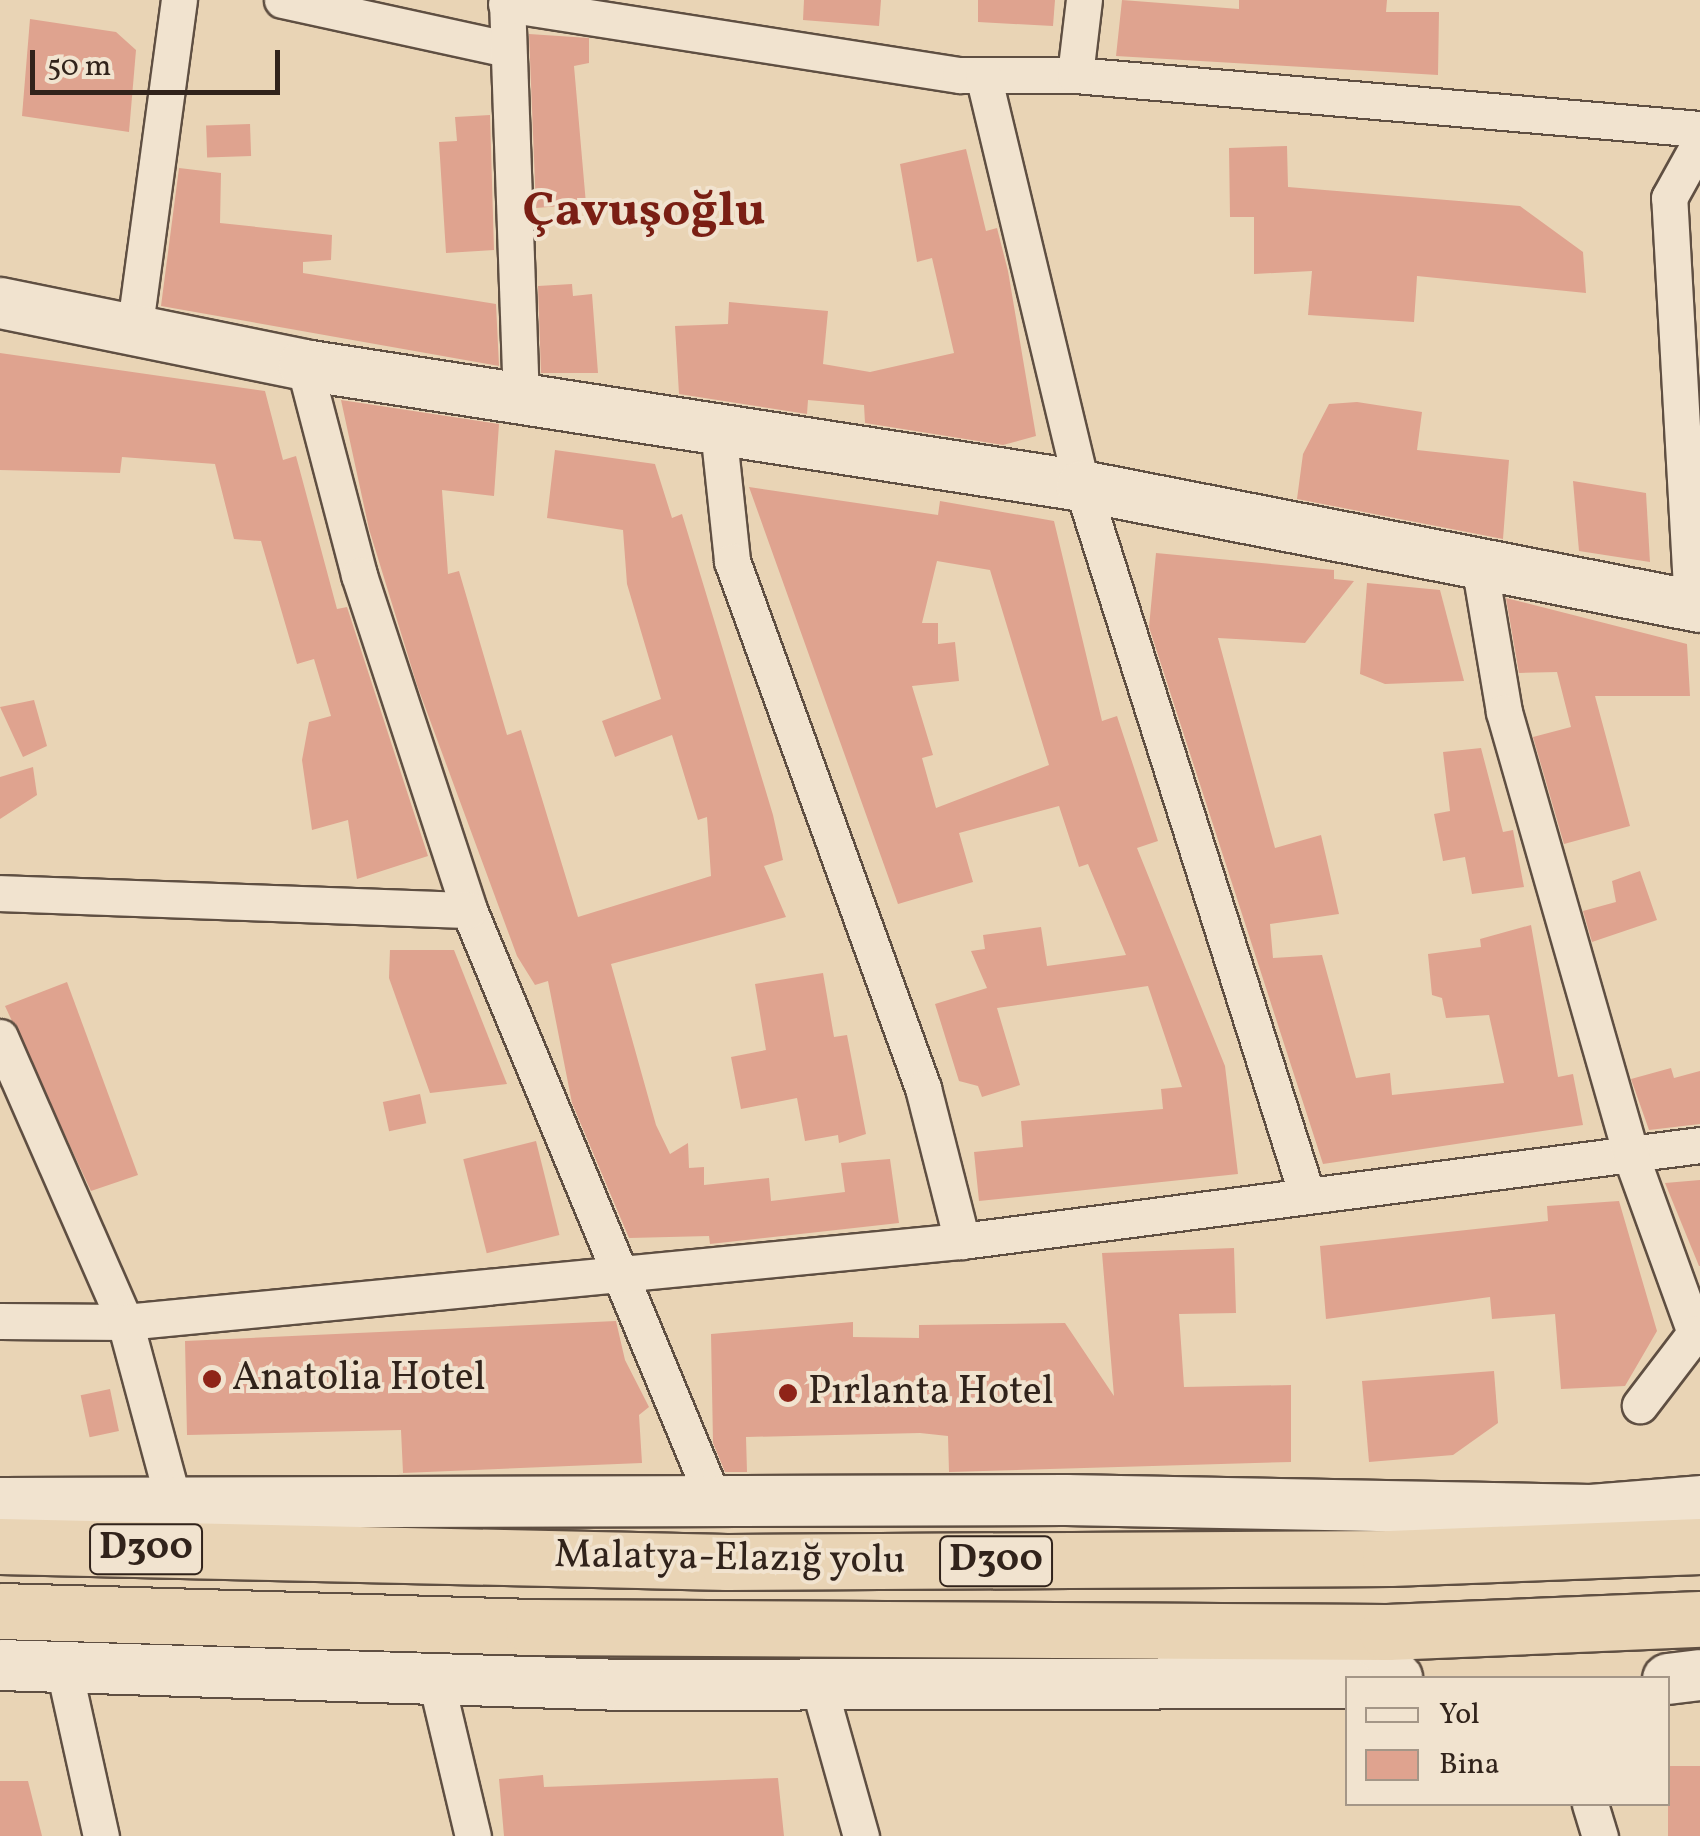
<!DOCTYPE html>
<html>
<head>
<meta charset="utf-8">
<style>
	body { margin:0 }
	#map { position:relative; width:1700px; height:1836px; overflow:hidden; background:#e9d4b5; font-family:Vollkorn,serif }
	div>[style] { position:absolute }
	.building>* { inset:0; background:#dfa38f; transform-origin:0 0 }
	.roads { filter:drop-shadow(2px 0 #5f4f42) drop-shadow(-2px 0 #5f4f42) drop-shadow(0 2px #5f4f42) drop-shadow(0 -2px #5f4f42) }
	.street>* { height:35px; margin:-17.5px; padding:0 17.5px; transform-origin:17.5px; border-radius:17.5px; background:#f1e3cf }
	.secondary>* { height:50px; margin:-25px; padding:0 25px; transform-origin:25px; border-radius:25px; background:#f1e3cf }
	.highway>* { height:55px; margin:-27.5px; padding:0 27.5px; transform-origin:27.5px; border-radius:27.5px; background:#e9d4b5 }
	.dots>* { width:28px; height:28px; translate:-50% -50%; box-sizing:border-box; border:5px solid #f1e3cf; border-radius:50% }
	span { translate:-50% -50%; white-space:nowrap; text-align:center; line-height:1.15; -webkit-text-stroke:8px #f1e3cf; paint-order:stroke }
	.shield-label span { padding:2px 8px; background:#f1e3cf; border:2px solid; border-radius:8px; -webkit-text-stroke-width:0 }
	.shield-label { font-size:38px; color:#31231b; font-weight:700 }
	.poi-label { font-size:40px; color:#31231b }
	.left { translate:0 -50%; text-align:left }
	.street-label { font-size:40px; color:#31231b }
	.district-label { font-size:50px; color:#7a1f14; font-weight:700 }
	.legend { position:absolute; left:1345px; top:1676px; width:325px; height:130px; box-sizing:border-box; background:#f1e3cf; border:2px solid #a49687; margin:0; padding:12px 18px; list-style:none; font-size:30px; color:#31231b }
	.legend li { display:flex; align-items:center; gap:20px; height:50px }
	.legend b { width:50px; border:2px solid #a49687 }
	.scale { position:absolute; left:30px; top:50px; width:250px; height:45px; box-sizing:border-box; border:5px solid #31231b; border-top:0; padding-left:12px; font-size:30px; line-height:35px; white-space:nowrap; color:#31231b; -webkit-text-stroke:8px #f1e3cf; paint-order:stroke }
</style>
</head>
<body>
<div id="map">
	<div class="building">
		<div style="clip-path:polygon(804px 0,881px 0,879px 26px,803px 20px)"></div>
		<div style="clip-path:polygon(978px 0,1055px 0,1053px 26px,978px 22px)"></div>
		<div style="clip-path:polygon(1122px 0,1239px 9px,1239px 0,1387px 0,1386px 12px,1439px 12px,1438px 75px,1116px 56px)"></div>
		<div style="clip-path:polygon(30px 19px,116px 32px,136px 50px,129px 132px,22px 116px)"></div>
		<div style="clip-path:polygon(529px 34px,589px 38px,589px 63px,574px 66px,586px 204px,536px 208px)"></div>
		<div style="clip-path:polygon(490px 115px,494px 250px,446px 253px,439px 142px,457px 141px,455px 117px)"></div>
		<div style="left:250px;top:124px;width:32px;height:44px;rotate:88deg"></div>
		<div style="clip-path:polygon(1287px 146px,1288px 187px,1520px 206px,1583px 252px,1586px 293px,1417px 276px,1414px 322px,1308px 315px,1312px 271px,1254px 274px,1254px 217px,1230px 217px,1229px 148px)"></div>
		<div style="clip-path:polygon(966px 149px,986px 231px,997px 228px,1008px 271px,1036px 436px,1003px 445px,865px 423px,864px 405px,808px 400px,807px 414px,679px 394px,675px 326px,728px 324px,729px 302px,828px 311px,823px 364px,870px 372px,954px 353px,932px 258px,917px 262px,900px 164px)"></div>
		<div style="clip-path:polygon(179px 168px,221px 173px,220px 223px,332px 235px,331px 260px,303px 262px,303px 273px,496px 304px,499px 366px,161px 306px)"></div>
		<div style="clip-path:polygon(572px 284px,573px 296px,592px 294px,598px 373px,541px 373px,538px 286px)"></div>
		<div style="clip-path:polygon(0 353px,265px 391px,283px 460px,296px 456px,337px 609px,347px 607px,428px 856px,357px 879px,348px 820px,312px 830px,302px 760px,309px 722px,331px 716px,314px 659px,297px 664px,261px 541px,234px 539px,215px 464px,122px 457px,120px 473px,0 470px)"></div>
		<div style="clip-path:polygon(341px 400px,499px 424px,494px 496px,442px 490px,448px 574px,459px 571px,507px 735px,521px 730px,578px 917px,711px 876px,707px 817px,698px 820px,672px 735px,615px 757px,602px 721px,661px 699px,627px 584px,623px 530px,547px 518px,555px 450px,655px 464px,672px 518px,682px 514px,773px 815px,783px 860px,764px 866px,786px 917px,611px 964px,656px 1125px,670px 1154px,688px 1143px,689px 1168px,704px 1167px,704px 1185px,769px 1178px,771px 1201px,845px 1192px,841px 1163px,890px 1159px,899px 1223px,710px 1244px,709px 1236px,629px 1238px,572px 1103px,548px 981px,535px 985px,517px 956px,417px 685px,369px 529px)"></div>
		<div style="clip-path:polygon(1357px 402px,1422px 412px,1417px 450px,1509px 460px,1503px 539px,1297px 499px,1303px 454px,1329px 404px)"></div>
		<div style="clip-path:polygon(1573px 481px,1646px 493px,1650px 562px,1579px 551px)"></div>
		<div style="clip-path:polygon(evenodd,749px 487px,938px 515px,940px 501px,1054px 521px,1102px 721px,1117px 716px,1158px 841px,1137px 848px,1225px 1066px,1238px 1174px,979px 1201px,974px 1152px,1023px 1147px,1021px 1121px,1163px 1109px,1161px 1089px,1182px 1087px,1148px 986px,997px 1008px,1020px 1085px,982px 1097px,978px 1086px,959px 1081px,935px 1004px,987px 988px,971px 951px,985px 949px,983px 935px,1041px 927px,1047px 966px,1126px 955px,1088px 864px,1079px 867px,1059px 806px,959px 833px,973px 882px,898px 904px,749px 487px,937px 561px,990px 570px,1049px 765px,936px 808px,922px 758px,933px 755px,912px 686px,959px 681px,955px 642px,938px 644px,938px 623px,922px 623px,937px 561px)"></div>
		<div style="clip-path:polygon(1156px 553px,1334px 570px,1334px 579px,1354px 581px,1305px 643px,1218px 638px,1275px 848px,1321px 835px,1339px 914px,1270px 924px,1273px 958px,1322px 955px,1356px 1078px,1390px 1073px,1392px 1095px,1504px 1083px,1489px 1015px,1446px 1018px,1442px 998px,1432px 995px,1428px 954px,1481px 947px,1480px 939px,1531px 925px,1558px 1077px,1573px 1074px,1583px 1125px,1323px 1164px,1149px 627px)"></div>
		<div style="clip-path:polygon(1367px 583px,1440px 590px,1464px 681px,1385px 684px,1360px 674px)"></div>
		<div style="clip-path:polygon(1506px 598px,1687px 644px,1690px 696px,1595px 696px,1630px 826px,1564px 844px,1533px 737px,1571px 727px,1557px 672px,1519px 673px)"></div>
		<div style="clip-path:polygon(34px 700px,47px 746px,23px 757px,0 707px)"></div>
		<div style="clip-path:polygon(1481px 748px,1503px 832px,1513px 830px,1524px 887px,1472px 894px,1465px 857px,1443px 861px,1434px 814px,1450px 811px,1443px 752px)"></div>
		<div style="clip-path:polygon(33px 767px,37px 795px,0 819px,0 777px)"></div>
		<div style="clip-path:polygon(1640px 871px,1657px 920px,1592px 942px,1583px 911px,1616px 902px,1612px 881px)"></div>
		<div style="clip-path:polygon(390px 950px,454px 950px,507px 1084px,430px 1093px,389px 978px)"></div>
		<div style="clip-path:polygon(823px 973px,834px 1037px,847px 1035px,866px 1134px,839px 1143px,838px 1135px,805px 1141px,797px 1098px,741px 1109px,731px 1057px,766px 1050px,755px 984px)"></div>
		<div style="clip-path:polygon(67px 982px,138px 1175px,91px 1191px,5px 1006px)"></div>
		<div style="clip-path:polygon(1671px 1068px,1674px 1078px,1700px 1071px,1700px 1124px,1649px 1130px,1631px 1079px)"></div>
		<div style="left:420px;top:1094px;width:30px;height:38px;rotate:78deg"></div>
		<div style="left:536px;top:1141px;width:97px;height:75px;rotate:76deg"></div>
		<div style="clip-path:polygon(1700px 1180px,1700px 1266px,1699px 1266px,1665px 1183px)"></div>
		<div style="clip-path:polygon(1619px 1201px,1657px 1331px,1625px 1386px,1561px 1389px,1555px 1314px,1492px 1319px,1490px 1297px,1326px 1319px,1320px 1246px,1548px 1221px,1547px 1206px)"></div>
		<div style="clip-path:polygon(1234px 1248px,1236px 1313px,1179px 1314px,1184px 1387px,1291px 1385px,1291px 1462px,949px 1472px,948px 1436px,920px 1433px,746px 1437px,747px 1472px,725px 1472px,713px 1443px,711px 1334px,853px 1322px,853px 1337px,919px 1338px,919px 1325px,1065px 1323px,1114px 1396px,1102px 1253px)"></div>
		<div style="clip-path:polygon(616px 1321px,625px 1360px,649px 1407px,639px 1415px,642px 1463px,403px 1473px,401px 1430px,187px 1435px,185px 1341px)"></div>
		<div style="clip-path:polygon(1494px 1371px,1498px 1423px,1453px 1455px,1369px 1462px,1362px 1381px)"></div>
		<div style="left:110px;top:1389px;width:43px;height:30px;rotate:78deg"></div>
		<div style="left:1700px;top:1766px;width:70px;height:32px;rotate:90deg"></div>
		<div style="clip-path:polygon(543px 1775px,544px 1787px,778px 1778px,784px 1836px,504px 1836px,499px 1779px)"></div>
		<div style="clip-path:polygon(0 1781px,28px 1781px,42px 1836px,0 1836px)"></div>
	</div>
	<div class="roads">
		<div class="street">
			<div style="left:282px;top:0;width:230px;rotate:12.3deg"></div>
			<div style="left:507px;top:0;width:400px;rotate:88deg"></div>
			<div style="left:506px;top:4px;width:460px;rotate:8.9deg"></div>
			<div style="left:960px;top:75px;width:115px"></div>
			<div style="left:1075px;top:75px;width:627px;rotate:4.94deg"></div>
			<div style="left:983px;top:75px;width:423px;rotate:76.5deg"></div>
			<div style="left:1082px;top:486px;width:741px;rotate:72.4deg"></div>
			<div style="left:1075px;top:75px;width:76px;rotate:-83.2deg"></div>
			<div style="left:135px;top:325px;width:328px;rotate:-82.3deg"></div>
			<div style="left:304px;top:365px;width:217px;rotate:75.3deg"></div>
			<div style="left:359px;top:575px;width:353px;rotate:71.8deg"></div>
			<div style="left:469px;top:910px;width:642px;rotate:67.47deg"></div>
			<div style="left:718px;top:429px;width:133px;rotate:83.9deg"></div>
			<div style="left:732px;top:561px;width:561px;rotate:70.08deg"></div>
			<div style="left:923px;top:1088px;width:158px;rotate:75.7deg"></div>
			<div style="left:962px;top:1241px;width:744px;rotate:-7.41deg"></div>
			<div style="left:1478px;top:558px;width:156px;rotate:80.4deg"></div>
			<div style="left:1504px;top:712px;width:462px;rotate:74deg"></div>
			<div style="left:1631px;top:1156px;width:188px;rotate:70.1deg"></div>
			<div style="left:1695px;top:1333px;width:91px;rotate:127.4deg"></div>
			<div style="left:1692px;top:605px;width:408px;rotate:-93.2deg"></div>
			<div style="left:1669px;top:198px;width:64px;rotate:-61deg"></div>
			<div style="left:0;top:893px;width:469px;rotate:2.1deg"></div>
			<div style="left:0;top:1037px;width:311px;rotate:66.3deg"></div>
			<div style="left:125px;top:1322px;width:188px;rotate:74.9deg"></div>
			<div style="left:0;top:1321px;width:125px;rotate:0.5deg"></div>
			<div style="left:125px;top:1322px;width:841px;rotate:-5.53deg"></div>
			<div style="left:63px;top:1665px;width:175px;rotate:77.5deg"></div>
			<div style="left:435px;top:1677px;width:163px;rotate:76.6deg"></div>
			<div style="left:819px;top:1687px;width:155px;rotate:74.3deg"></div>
			<div style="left:1590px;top:1804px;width:34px;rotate:73deg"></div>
		</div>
		<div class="secondary">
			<div style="left:0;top:303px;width:310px;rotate:11.5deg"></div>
			<div style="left:304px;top:365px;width:787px;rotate:8.84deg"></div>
			<div style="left:1082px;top:486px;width:630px;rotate:11.08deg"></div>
			<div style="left:0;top:1503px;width:1066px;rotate:-0.16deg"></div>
			<div style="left:1066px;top:1500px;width:525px;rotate:1.09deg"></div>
			<div style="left:1591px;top:1510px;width:109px;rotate:-4.7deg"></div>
			<div style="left:1316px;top:1661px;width:83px;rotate:11.9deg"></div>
			<div style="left:0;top:1665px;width:623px;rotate:1.84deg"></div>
			<div style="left:623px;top:1685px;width:725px;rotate:-0.16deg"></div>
			<div style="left:1668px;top:1679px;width:32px;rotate:-7deg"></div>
		</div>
		<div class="highway">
			<div style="left:0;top:1546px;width:727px;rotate:1.26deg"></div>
			<div style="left:727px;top:1562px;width:663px;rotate:-0.35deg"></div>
			<div style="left:1390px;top:1558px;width:310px;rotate:-2.2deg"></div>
			<div style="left:0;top:1611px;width:533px;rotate:1.72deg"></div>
			<div style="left:533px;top:1627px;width:854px;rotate:0.34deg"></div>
			<div style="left:1387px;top:1632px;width:313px;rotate:-2.4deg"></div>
		</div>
	</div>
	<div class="dots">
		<div style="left:212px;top:1379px;background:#8f2418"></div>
		<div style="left:788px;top:1393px;background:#8f2418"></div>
	</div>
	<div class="shield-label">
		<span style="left:146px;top:1549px">D300</span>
		<span style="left:996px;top:1561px">D300</span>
	</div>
	<div class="poi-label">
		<span class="left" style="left:232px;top:1379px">Anatolia Hotel</span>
		<span class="left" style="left:808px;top:1393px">Pırlanta Hotel</span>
	</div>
	<div class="street-label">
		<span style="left:730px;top:1559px;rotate:1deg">Malatya-Elazığ yolu</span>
	</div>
	<div class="district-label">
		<span style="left:644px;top:213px">Çavuşoğlu</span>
	</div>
	<ul class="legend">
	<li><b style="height:12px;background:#f1e3cf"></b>Yol</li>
	<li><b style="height:28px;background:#dfa38f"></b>Bina</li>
	</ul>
	<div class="scale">50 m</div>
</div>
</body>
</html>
